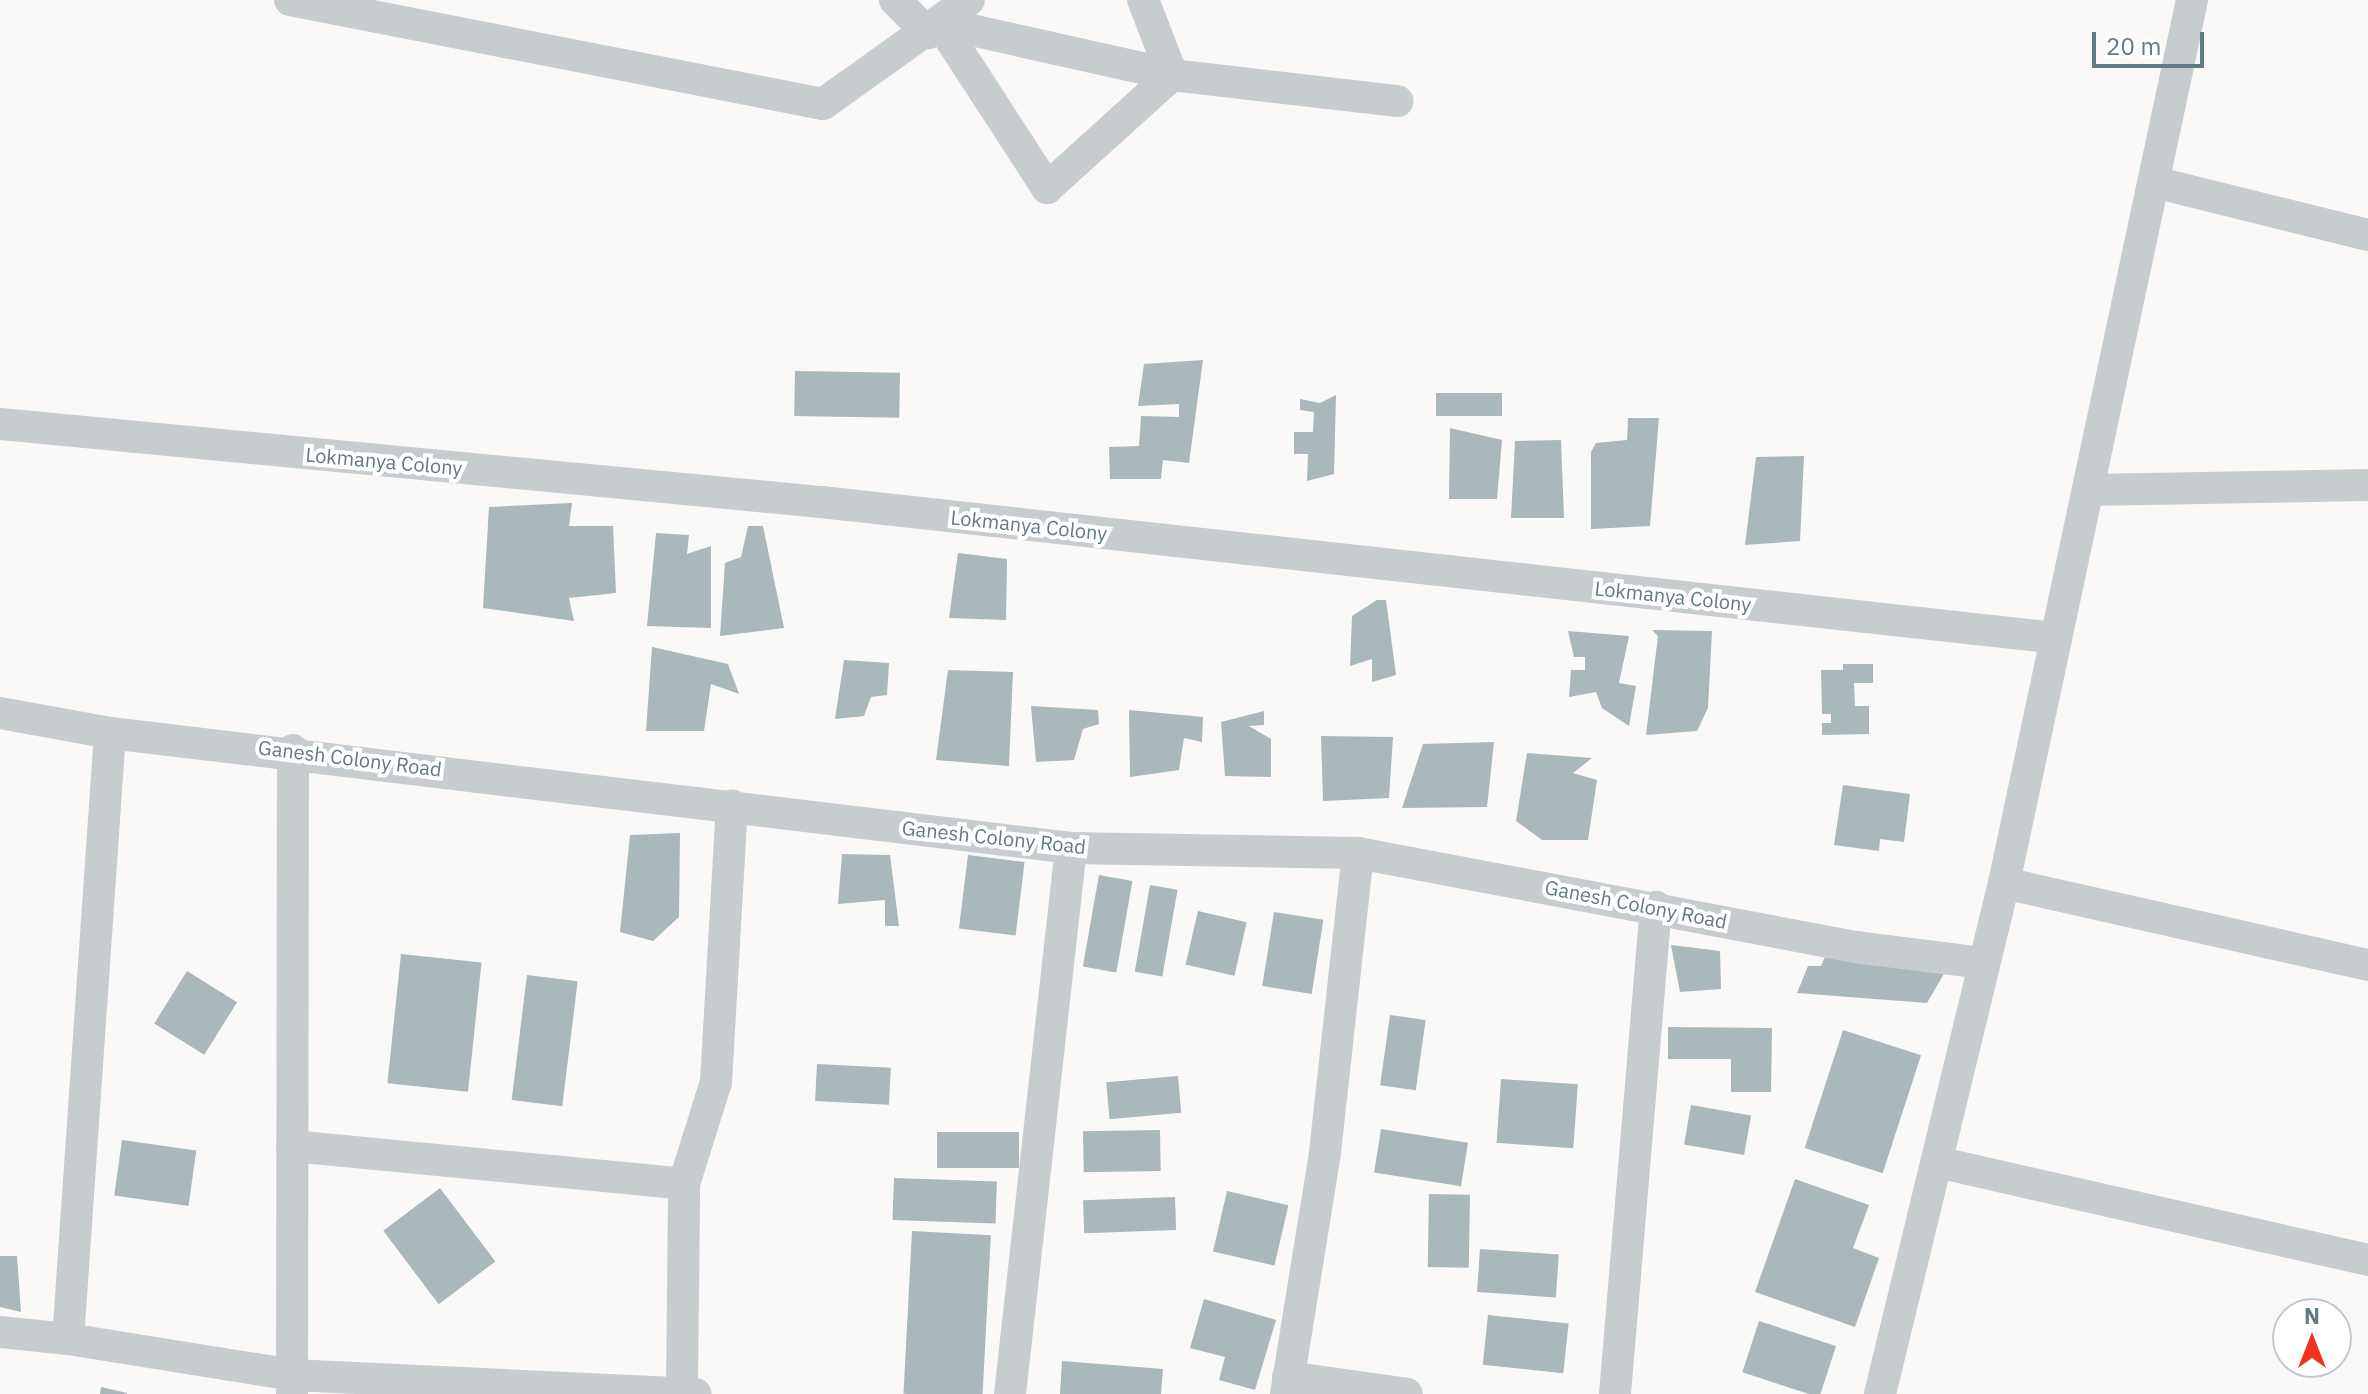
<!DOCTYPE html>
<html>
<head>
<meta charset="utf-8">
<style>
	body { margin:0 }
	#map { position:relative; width:2368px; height:1394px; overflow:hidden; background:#faf9f7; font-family:"IBM Plex Sans",sans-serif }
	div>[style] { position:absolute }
	.building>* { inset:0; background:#aab7bb; transform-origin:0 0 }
	.street>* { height:32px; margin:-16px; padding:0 16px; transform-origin:16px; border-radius:16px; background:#c7cccf }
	span { translate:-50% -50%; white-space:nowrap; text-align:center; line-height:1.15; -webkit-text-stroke:8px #fff; paint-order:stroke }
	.street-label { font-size:20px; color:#627a84 }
	.north { position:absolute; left:2272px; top:1298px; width:80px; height:80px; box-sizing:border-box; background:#fff; border:2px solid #c0cace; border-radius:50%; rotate:0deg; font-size:22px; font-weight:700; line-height:32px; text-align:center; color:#627a84 }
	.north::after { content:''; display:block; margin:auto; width:28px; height:36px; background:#f13120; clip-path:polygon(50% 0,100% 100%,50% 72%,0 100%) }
	.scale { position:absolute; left:2092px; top:32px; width:112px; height:36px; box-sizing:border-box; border:4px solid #627a84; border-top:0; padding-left:10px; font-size:24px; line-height:28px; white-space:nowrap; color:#627a84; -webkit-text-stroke:6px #fff; paint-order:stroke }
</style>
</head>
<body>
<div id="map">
	<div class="building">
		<div style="clip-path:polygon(1203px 360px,1189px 463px,1163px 460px,1161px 479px,1110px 479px,1109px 447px,1139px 446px,1141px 416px,1179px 417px,1179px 404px,1138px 406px,1144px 364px)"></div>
		<div style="left:795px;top:371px;width:105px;height:45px;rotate:1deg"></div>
		<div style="left:1436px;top:393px;width:66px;height:23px"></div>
		<div style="clip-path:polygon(1336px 395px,1334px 474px,1307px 481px,1308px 454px,1294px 454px,1294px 432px,1313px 432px,1314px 412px,1300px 410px,1300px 399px,1320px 403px)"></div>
		<div style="clip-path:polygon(1628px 418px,1659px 418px,1650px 526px,1591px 529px,1591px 452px,1596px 443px,1627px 440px)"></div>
		<div style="clip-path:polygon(1450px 428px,1502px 440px,1497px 499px,1449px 499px)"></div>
		<div style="clip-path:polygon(1561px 440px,1564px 518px,1511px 518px,1515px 441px)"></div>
		<div style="clip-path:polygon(1804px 456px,1800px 541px,1745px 545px,1756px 457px)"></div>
		<div style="clip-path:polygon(572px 503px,569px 526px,613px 526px,616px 593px,569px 598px,574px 621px,483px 608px,489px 507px)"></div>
		<div style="clip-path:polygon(748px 526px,763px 526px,784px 628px,720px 636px,725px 563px,741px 557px)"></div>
		<div style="clip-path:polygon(656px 533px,689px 535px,687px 554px,711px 546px,711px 628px,647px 626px)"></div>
		<div style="clip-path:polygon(958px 553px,1007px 559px,1006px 620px,949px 618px)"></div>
		<div style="clip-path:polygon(1377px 600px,1386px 600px,1396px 675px,1372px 682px,1372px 659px,1350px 666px,1352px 616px)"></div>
		<div style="clip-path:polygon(1652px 630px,1712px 631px,1708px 708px,1697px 731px,1646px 735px,1658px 636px)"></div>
		<div style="clip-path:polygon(1568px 631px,1629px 636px,1619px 683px,1636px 686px,1629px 726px,1602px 708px,1596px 692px,1569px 697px,1571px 670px,1585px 670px,1585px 657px,1574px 657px)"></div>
		<div style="clip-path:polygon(652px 647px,728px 664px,739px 694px,711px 684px,704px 731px,646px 731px)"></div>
		<div style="clip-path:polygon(844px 660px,889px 663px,887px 695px,871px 697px,864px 716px,835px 719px)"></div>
		<div style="clip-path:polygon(1843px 664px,1873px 664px,1873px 683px,1854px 683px,1855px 706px,1869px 706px,1869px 734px,1822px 735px,1822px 723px,1831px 723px,1831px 714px,1822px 714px,1821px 670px,1843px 670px)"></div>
		<div style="clip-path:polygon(948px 670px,1013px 672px,1009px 766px,936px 760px)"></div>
		<div style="clip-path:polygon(1031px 706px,1098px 710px,1099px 724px,1083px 729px,1074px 760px,1036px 762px)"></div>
		<div style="clip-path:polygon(1129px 710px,1203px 717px,1202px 742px,1184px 738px,1179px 770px,1130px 777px)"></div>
		<div style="clip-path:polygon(1264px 711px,1264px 725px,1249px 726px,1271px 739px,1271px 777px,1225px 776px,1221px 722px)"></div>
		<div style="clip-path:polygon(1321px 736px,1393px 737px,1389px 798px,1323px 801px)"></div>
		<div style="clip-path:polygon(1494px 742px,1487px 807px,1402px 808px,1423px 744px)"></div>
		<div style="clip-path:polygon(1527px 753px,1592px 758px,1573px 773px,1597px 780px,1588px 840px,1542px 840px,1516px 821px)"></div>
		<div style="clip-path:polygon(1843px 785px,1910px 794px,1904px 842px,1880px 839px,1879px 851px,1834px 845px)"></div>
		<div style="clip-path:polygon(680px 833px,679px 917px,653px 941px,620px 932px,630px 835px)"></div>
		<div style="clip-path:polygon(842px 854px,890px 855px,899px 926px,885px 926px,885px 900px,838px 904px)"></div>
		<div style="left:968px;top:855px;width:57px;height:74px;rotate:7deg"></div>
		<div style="left:1099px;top:875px;width:34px;height:93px;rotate:10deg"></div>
		<div style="left:1150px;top:885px;width:28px;height:88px;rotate:10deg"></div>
		<div style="left:1198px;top:911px;width:50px;height:55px;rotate:13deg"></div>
		<div style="left:1274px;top:912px;width:50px;height:75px;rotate:9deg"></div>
		<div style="clip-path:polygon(1671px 945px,1720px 951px,1721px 989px,1680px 992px)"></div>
		<div style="clip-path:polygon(1827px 952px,1949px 965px,1927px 1003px,1797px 993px,1808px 966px,1821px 966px)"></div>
		<div style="left:401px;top:954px;width:81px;height:130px;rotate:6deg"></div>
		<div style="left:187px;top:971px;width:59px;height:62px;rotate:32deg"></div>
		<div style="left:527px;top:975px;width:51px;height:126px;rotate:7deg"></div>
		<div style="left:1390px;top:1015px;width:36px;height:71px;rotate:8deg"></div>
		<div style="clip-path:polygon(1668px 1027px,1772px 1028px,1771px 1092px,1731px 1092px,1731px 1059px,1668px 1059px)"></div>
		<div style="left:1843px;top:1030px;width:82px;height:124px;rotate:18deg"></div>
		<div style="left:817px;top:1064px;width:74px;height:37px;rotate:3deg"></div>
		<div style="left:1178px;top:1076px;width:37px;height:72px;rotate:85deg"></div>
		<div style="left:1501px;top:1079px;width:77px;height:64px;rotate:4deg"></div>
		<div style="left:1691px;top:1105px;width:61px;height:40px;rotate:10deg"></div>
		<div style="left:1381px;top:1129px;width:88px;height:44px;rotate:9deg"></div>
		<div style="left:1160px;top:1130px;width:41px;height:77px;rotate:89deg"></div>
		<div style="left:937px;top:1132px;width:82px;height:36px"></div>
		<div style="left:122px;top:1140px;width:75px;height:56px;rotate:8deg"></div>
		<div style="left:894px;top:1178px;width:103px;height:42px;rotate:2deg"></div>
		<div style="clip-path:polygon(1795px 1179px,1869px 1205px,1853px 1248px,1879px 1258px,1855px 1327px,1755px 1292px)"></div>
		<div style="left:440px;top:1188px;width:92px;height:71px;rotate:53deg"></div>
		<div style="left:1227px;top:1191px;width:63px;height:62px;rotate:13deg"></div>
		<div style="left:1429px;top:1194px;width:41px;height:73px;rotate:1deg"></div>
		<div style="left:1175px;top:1197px;width:33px;height:92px;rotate:88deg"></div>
		<div style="left:912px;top:1231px;width:79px;height:163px;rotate:3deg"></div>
		<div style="left:1480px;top:1249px;width:79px;height:43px;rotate:4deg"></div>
		<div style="clip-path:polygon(0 1256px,17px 1256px,21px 1312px,0 1307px)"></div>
		<div style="clip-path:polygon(1204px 1299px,1276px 1320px,1255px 1390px,1219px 1380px,1225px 1357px,1190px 1348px)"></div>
		<div style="left:1488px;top:1315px;width:81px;height:50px;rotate:6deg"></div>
		<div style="left:1759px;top:1321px;width:81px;height:54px;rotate:18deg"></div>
		<div style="clip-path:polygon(1062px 1361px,1163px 1369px,1161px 1394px,1060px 1394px)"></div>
		<div style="clip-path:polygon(101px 1387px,127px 1393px,127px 1394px,100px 1394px)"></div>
	</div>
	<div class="street">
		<div style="left:290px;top:0;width:543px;rotate:11.04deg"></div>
		<div style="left:823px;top:104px;width:179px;rotate:-35.5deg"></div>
		<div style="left:895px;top:0;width:47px;rotate:45deg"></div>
		<div style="left:940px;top:23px;width:238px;rotate:12.6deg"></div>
		<div style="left:1172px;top:75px;width:227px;rotate:6.6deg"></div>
		<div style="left:940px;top:23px;width:197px;rotate:57deg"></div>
		<div style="left:1047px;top:188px;width:169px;rotate:-42.1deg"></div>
		<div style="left:1172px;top:75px;width:80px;rotate:-111.1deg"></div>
		<div style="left:2154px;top:182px;width:220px;rotate:13.9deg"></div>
		<div style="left:0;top:424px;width:825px;rotate:5.43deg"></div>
		<div style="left:821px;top:502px;width:1242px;rotate:6.28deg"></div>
		<div style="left:2088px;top:490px;width:280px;rotate:-1deg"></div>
		<div style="left:0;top:713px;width:112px;rotate:10.3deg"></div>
		<div style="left:110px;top:733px;width:968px;rotate:6.82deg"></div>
		<div style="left:1071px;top:848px;width:287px;rotate:1deg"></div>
		<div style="left:1358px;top:853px;width:506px;rotate:10.71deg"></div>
		<div style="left:1855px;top:947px;width:130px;rotate:7.1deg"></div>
		<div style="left:110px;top:733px;width:607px;rotate:93.96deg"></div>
		<div style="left:68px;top:1339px;width:227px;rotate:9.1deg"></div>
		<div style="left:292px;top:1375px;width:18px;rotate:90deg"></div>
		<div style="left:293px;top:750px;width:625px;rotate:90.09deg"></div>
		<div style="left:292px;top:1375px;width:404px;rotate:2.7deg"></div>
		<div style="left:2004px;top:883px;width:373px;rotate:12.7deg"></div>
		<div style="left:292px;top:1146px;width:394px;rotate:5.5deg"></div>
		<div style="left:684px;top:1184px;width:107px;rotate:-72.6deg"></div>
		<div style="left:716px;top:1082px;width:277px;rotate:-86.7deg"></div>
		<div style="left:1937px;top:1162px;width:442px;rotate:12.8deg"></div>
		<div style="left:0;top:1332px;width:68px;rotate:5.9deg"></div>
		<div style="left:1288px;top:1377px;width:120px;rotate:8.1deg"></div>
		<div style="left:682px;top:1388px;width:204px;rotate:-89.4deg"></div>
		<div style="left:1010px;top:1394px;width:549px;rotate:-83.63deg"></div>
		<div style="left:1286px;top:1394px;width:245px;rotate:-80.8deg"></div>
		<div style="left:1325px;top:1152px;width:301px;rotate:-83.7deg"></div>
		<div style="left:1615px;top:1394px;width:489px;rotate:-85.2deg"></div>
		<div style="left:1880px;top:1394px;width:526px;rotate:-76.36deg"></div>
		<div style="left:2004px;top:883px;width:903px;rotate:-77.98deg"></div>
	</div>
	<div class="street-label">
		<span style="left:384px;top:461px;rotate:5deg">Lokmanya Colony</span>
		<span style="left:1029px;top:525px;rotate:6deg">Lokmanya Colony</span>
		<span style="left:1673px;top:596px;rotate:6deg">Lokmanya Colony</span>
		<span style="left:350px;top:758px;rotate:7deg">Ganesh Colony Road</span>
		<span style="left:994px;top:837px;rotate:6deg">Ganesh Colony Road</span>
		<span style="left:1636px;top:904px;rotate:11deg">Ganesh Colony Road</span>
	</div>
	<div class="north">N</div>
	<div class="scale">20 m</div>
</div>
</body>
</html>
